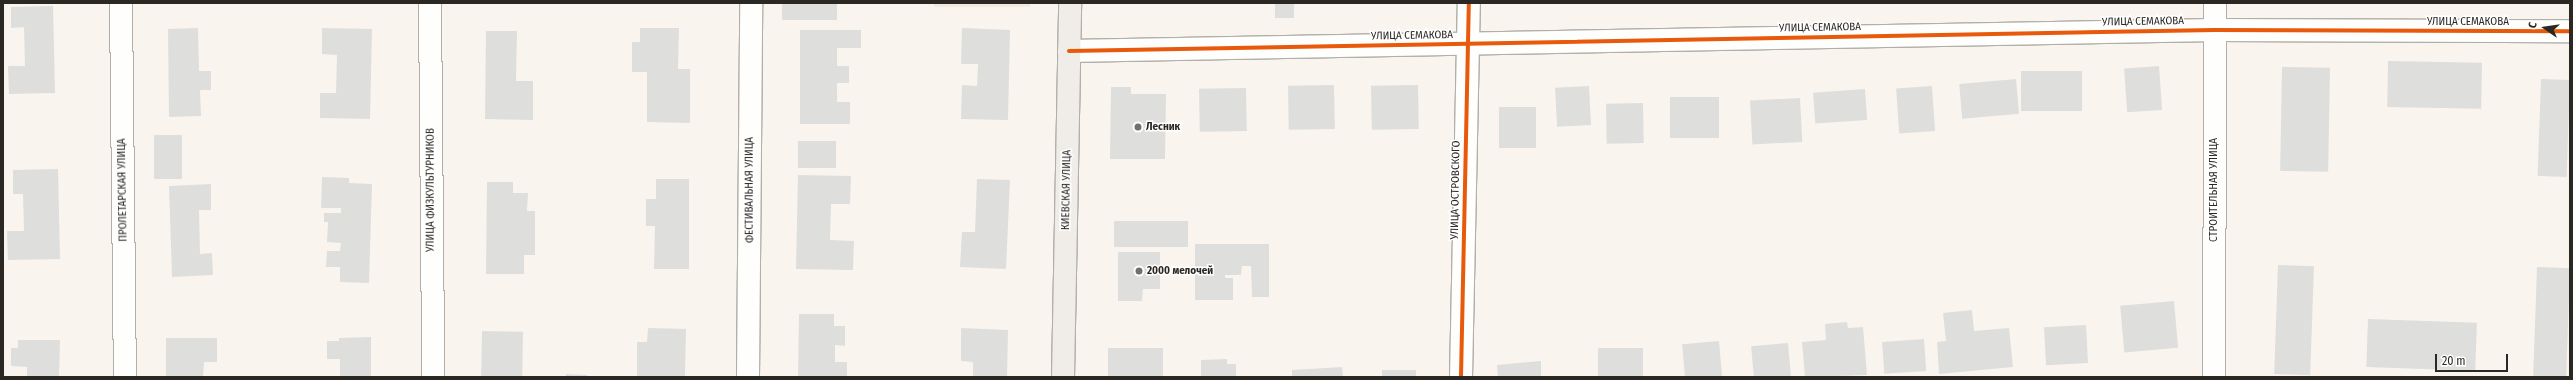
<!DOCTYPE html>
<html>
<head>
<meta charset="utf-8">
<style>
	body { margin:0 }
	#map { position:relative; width:2573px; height:380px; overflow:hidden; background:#f9f5ee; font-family:"Fira Sans Condensed",sans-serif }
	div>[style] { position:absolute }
	.built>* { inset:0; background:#f2eadd; transform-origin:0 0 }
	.building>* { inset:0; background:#dededd; transform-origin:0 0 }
	.roads { filter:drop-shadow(1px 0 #b2afaa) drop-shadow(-1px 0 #b2afaa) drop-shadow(0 1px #b2afaa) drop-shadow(0 -1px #b2afaa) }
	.minor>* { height:22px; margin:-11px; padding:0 11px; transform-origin:11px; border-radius:11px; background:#fefefc }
	.major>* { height:22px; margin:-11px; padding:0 11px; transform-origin:11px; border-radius:11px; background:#f0ede8 }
	.cycleway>* { height:4px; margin:-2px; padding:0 2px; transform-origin:2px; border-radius:2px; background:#e8590c }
	.dots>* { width:11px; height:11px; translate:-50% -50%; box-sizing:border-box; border:2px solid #fff; border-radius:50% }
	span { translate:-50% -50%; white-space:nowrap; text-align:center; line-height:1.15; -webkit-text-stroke:3px #fff; paint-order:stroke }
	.street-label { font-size:11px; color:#2b2824 }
	.poi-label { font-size:11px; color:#2b2824; font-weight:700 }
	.left { translate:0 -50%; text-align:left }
	.frame { position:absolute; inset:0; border:4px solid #2b2824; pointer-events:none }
	.north { position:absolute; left:2525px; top:8px; width:40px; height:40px; -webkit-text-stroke:3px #fff; paint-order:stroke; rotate:283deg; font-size:11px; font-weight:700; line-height:16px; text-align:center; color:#2b2824 }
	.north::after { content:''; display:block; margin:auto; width:14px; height:18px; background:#2b2824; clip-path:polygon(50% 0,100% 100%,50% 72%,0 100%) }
	.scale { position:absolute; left:2435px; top:354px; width:73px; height:18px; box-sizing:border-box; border:2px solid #2b2824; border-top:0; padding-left:5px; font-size:12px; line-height:14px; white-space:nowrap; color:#2b2824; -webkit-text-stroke:3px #fff; paint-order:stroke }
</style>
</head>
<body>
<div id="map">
	<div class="built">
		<div style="left:934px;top:3px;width:96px;height:4px"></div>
	</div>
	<div class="building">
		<div style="left:782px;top:3px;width:55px;height:17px"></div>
		<div style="left:1275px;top:3px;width:19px;height:15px"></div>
		<div style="clip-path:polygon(53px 6px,55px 93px,9px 94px,8px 66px,25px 66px,24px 27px,11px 28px,11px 7px)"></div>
		<div style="clip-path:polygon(198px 28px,199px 71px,211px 71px,211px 90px,200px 90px,201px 116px,169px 117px,168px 29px)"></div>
		<div style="clip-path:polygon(322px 28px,372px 29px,370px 119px,320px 118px,320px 93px,336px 93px,337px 55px,322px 54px)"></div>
		<div style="clip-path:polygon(640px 28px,679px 28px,678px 69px,690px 69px,690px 123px,647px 122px,647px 72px,632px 72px,632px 42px,640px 42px)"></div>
		<div style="clip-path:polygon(962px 28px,1010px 30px,1008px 120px,961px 119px,962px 85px,977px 86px,978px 64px,961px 64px)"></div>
		<div style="clip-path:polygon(800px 30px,861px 30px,861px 48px,837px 48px,837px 66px,849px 66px,849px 83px,837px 83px,837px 102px,850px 102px,850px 124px,800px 124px)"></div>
		<div style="clip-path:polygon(486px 31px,517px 31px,516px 81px,533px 81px,533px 120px,485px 119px)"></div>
		<div style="left:2388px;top:61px;width:94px;height:46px;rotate:1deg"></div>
		<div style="left:2159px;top:66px;width:44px;height:35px;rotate:86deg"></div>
		<div style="left:2282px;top:67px;width:48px;height:104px;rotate:1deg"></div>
		<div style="left:2082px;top:71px;width:40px;height:61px;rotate:90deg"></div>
		<div style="left:2016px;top:79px;width:35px;height:57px;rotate:85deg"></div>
		<div style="left:2541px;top:79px;width:29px;height:97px;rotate:2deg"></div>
		<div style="left:1334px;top:85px;width:44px;height:46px;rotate:89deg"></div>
		<div style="left:1418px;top:85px;width:44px;height:47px;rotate:89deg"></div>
		<div style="left:1589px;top:86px;width:39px;height:34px;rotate:87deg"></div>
		<div style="left:1932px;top:86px;width:45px;height:36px;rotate:86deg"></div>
		<div style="clip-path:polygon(1111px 87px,1131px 87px,1131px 94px,1166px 94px,1165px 159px,1110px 159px)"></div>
		<div style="left:1246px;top:88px;width:43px;height:47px;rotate:89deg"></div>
		<div style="left:1865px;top:89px;width:31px;height:52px;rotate:86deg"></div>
		<div style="left:1719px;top:97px;width:41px;height:49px;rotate:90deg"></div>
		<div style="left:1800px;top:98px;width:44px;height:50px;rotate:87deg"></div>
		<div style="left:1643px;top:103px;width:40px;height:37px;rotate:89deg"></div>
		<div style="left:1499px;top:107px;width:37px;height:41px"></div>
		<div style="left:154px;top:135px;width:28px;height:44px"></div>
		<div style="left:798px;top:141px;width:38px;height:27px"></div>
		<div style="clip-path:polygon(58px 169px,60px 259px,8px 260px,7px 231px,24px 231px,23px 194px,13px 194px,13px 170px)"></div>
		<div style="clip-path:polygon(798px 175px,851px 176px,850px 204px,831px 204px,830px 240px,854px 241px,853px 270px,796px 269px)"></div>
		<div style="clip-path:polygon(322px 177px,349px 178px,349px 183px,372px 184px,369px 283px,340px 282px,340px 267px,326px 267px,327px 251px,340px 251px,341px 243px,327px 242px,328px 222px,324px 222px,324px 213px,341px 213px,341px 208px,321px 208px)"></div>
		<div style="clip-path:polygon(656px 179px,689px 179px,689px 269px,654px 269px,655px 226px,646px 226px,646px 199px,656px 199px)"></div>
		<div style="clip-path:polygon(977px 179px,1010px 180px,1006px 269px,960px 267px,962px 232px,975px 232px)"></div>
		<div style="clip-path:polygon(487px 182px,513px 182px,513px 193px,528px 193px,527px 211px,535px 211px,535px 255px,524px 255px,524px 274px,486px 274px)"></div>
		<div style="clip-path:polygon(211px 184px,211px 210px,199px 210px,200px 254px,212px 253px,213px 275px,172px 277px,169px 186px)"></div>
		<div style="left:1114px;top:221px;width:74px;height:26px"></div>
		<div style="clip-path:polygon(1195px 244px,1269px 244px,1269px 297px,1252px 297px,1251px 266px,1242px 266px,1241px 275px,1225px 275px,1225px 278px,1233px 278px,1233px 300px,1195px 300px)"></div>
		<div style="clip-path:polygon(1118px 252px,1160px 252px,1160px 289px,1143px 289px,1142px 301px,1118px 301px)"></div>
		<div style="left:2278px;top:265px;width:36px;height:109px;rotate:2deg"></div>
		<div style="left:2537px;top:267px;width:33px;height:110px;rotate:2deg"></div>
		<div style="left:2174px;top:301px;width:47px;height:54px;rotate:85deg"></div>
		<div style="clip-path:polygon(1972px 310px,1974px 331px,2009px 328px,2013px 367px,1939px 374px,1937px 342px,1946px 341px,1943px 313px)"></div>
		<div style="clip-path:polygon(799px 314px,834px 314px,834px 326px,845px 326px,845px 346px,835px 345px,835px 362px,847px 362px,847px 377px,798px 377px)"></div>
		<div style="left:2368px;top:319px;width:109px;height:48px;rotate:2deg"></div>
		<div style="clip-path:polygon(1847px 322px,1848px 328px,1863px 327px,1867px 375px,1805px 377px,1802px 342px,1826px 340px,1825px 324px)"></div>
		<div style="left:2086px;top:325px;width:38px;height:42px;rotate:87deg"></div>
		<div style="clip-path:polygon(648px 328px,686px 329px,685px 376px,637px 377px,637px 342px,647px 342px)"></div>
		<div style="clip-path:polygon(961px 328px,1008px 330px,1007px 377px,973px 377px,973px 362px,961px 361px)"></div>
		<div style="left:482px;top:331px;width:41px;height:46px;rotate:1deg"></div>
		<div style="clip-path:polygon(371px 337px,371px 377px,340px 377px,340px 359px,327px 359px,327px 341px,339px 341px,339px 338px)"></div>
		<div style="clip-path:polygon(166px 338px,217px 338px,217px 362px,204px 362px,203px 377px,166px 377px)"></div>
		<div style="left:1924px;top:339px;width:32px;height:42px;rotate:86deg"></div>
		<div style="clip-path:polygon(18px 340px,60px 340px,59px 377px,27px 377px,27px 367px,11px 366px,11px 348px,18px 348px)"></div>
		<div style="left:1719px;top:341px;width:36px;height:37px;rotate:85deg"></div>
		<div style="left:1788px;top:343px;width:34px;height:37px;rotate:85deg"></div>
		<div style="left:1108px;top:348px;width:55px;height:29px"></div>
		<div style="left:1643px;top:348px;width:29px;height:45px;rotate:90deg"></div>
		<div style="clip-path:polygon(1227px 359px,1227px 364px,1236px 364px,1236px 377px,1201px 377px,1201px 360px)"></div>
		<div style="clip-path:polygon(1541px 361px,1541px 377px,1498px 377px,1497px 365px)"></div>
		<div style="clip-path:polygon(1342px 367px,1343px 377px,1292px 377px,1292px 370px)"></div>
		<div style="left:1382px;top:370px;width:34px;height:7px"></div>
		<div style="clip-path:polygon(566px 374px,587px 375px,587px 377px,566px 377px)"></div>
	</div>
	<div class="roads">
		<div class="minor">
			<div style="left:121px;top:3px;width:374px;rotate:89.4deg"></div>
			<div style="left:430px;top:3px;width:374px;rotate:89.5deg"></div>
			<div style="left:1069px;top:51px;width:1146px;rotate:-1.05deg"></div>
			<div style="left:2215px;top:30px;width:355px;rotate:0.2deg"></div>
			<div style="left:748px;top:377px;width:374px;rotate:-89.5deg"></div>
			<div style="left:1461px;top:377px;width:374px;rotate:-88.8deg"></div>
			<div style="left:2214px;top:377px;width:374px;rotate:-89.8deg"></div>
		</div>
		<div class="major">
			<div style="left:1063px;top:377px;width:374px;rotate:-88.9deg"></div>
		</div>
	</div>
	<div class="cycleway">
		<div style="left:1069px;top:51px;width:1146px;rotate:-1.05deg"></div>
		<div style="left:2215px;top:30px;width:355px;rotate:0.2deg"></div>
		<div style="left:1461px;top:377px;width:374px;rotate:-88.8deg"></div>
	</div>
	<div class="dots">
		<div style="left:1138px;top:127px;background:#73706b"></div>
		<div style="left:1139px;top:271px;background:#73706b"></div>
	</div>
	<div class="street-label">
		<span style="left:2143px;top:22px;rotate:-1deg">УЛИЦА СЕМАКОВА</span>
		<span style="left:2468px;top:22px">УЛИЦА СЕМАКОВА</span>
		<span style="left:1820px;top:28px;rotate:-1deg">УЛИЦА СЕМАКОВА</span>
		<span style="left:1412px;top:36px;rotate:-1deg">УЛИЦА СЕМАКОВА</span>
		<span style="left:123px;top:190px;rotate:-91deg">ПРОЛЕТАРСКАЯ УЛИЦА</span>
		<span style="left:431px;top:190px;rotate:-90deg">УЛИЦА ФИЗКУЛЬТУРНИКОВ</span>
		<span style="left:750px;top:190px;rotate:-90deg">ФЕСТИВАЛЬНАЯ УЛИЦА</span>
		<span style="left:1067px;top:190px;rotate:-89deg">КИЕВСКАЯ УЛИЦА</span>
		<span style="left:1456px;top:190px;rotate:-89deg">УЛИЦА ОСТРОВСКОГО</span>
		<span style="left:2214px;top:190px;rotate:-90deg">СТРОИТЕЛЬНАЯ УЛИЦА</span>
	</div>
	<div class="poi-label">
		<span class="left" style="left:1146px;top:127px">Лесник</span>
		<span class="left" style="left:1147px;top:271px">2000 мелочей</span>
	</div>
	<div class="frame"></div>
	<div class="north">С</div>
	<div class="scale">20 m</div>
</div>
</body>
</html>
